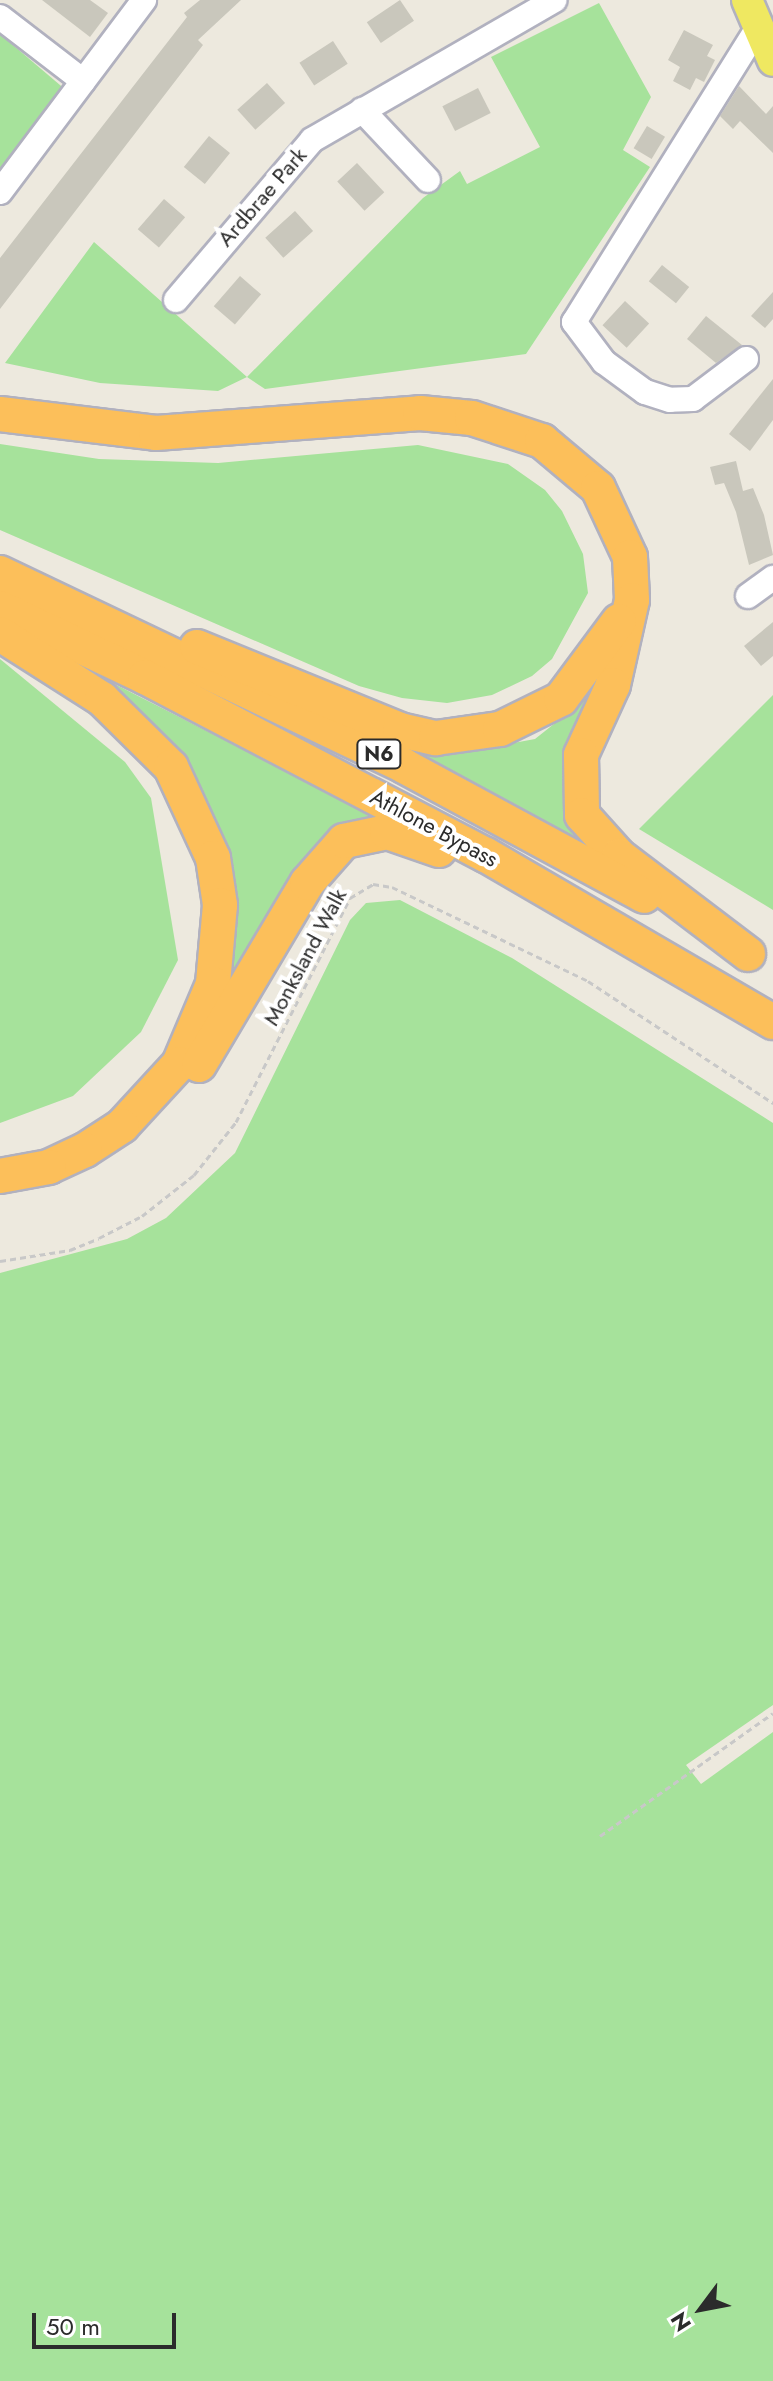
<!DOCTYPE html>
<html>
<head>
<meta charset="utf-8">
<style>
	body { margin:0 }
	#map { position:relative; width:773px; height:2381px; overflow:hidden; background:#ede9de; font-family:Jost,sans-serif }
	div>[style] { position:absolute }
	.green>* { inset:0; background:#a6e29b }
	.building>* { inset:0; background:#c9c7bc; transform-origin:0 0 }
	.path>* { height:3px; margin-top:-1.5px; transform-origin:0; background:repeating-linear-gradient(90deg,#c8c8c8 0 6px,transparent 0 10px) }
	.roads { filter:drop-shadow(2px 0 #b1b1bf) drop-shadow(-2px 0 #b1b1bf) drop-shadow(0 2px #b1b1bf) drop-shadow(0 -2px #b1b1bf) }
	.minor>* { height:24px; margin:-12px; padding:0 12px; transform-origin:12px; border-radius:12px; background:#fff }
	.major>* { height:30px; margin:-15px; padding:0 15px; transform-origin:15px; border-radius:15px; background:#efe861 }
	.highway>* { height:34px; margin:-17px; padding:0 17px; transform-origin:17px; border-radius:17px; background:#fcbf5a }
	span { translate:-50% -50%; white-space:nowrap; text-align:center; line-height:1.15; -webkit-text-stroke:8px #fff; paint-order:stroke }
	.shield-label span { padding:2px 6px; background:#fff; border:2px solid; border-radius:6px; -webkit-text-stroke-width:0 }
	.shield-label { font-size:20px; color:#2b2b2b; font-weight:700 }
	.street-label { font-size:22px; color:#2b2b2b }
	.north { position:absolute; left:661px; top:2269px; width:80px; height:80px; -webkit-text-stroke:6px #fff; paint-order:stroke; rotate:238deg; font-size:22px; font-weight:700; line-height:32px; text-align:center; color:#2b2b2b }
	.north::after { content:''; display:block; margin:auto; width:28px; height:36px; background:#2b2b2b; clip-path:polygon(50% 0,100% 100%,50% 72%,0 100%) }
	.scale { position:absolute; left:32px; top:2313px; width:144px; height:36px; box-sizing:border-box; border:4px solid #2b2b2b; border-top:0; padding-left:10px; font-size:24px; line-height:28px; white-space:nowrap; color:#2b2b2b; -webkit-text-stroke:6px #fff; paint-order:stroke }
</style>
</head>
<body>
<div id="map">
	<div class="green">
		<div style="clip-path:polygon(599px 3px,651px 97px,623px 150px,650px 167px,526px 354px,265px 389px,247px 377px,218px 391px,100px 383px,5px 363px,94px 242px,247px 377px,423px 198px,460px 171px,467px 184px,540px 147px,491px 57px)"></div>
		<div style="clip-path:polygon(0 34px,67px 91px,0 184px)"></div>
		<div style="clip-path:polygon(0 444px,99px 459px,218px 463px,418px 445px,508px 464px,545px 490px,562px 511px,583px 554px,588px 593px,552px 659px,532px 676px,492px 695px,447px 703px,402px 698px,359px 686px,0 530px)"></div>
		<div style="clip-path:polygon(0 659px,125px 762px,151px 798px,178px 960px,141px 1032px,73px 1096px,0 1123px)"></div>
		<div style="clip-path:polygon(87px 670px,382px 820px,211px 1032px,228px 861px,218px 828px,200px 791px)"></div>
		<div style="clip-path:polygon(598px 689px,563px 769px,564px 802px,584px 845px,399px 747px,464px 752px,535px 739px)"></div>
		<div style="clip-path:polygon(773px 695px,773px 910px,639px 829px)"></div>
		<div style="clip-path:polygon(400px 900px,512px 958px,773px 1123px,773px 1705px,686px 1765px,701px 1784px,773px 1732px,773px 2381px,0 2381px,0 1273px,127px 1239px,166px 1218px,235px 1153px,350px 920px,366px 903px)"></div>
	</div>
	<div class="building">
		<div style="clip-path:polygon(42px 0,90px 0,108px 13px,90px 37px)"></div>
		<div style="clip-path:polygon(200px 0,241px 0,198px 40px,203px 45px,0 309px,0 258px,187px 17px,184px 13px)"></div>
		<div style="left:400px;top:0;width:25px;height:40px;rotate:56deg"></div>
		<div style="clip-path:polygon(684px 30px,713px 45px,707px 56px,715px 60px,704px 82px,696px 78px,690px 90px,673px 81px,680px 67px,668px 60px)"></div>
		<div style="left:333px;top:41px;width:27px;height:40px;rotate:57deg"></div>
		<div style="left:267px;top:83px;width:27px;height:40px;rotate:48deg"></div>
		<div style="clip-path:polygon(739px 86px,766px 114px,773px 106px,773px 153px,740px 121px,733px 129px,720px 116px)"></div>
		<div style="left:478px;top:88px;width:28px;height:40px;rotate:63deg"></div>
		<div style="left:647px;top:126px;width:21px;height:26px;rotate:31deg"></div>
		<div style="left:209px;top:136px;width:27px;height:40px;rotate:39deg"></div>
		<div style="left:357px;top:163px;width:40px;height:27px;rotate:47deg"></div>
		<div style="left:164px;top:199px;width:28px;height:40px;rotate:41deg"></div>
		<div style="left:295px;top:211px;width:27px;height:40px;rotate:48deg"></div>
		<div style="left:662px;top:265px;width:35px;height:21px;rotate:39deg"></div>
		<div style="left:240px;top:276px;width:28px;height:40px;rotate:41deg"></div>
		<div style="clip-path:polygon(773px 292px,773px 319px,765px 328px,751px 316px)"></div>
		<div style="left:625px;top:301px;width:33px;height:33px;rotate:43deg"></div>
		<div style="clip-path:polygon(706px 316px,742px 345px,716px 363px,687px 339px)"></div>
		<div style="clip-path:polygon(773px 379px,773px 420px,750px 451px,729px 434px)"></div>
		<div style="clip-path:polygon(736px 461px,743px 491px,753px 488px,764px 515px,773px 555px,749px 565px,736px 512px,724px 483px,715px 485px,710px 467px)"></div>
		<div style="clip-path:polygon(773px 622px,773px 656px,761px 666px,744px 646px)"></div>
	</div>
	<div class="path">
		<div style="left:0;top:1261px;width:71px;rotate:-8.9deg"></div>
		<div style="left:70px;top:1250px;width:31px;rotate:-22deg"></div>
		<div style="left:99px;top:1238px;width:48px;rotate:-27.1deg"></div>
		<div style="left:142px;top:1216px;width:66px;rotate:-38.3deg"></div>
		<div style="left:194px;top:1175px;width:68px;rotate:-51.6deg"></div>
		<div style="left:236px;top:1122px;width:251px;rotate:-63deg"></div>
		<div style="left:350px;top:898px;width:27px;rotate:-31deg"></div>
		<div style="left:373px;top:884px;width:19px;rotate:9deg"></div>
		<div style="left:392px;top:887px;width:217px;rotate:25.6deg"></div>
		<div style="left:588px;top:981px;width:222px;rotate:33.4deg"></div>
		<div style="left:600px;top:1836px;width:212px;rotate:-35.4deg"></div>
	</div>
	<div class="roads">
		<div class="minor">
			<div style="left:0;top:17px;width:105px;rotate:37.6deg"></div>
			<div style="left:362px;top:110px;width:96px;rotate:46.7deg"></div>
			<div style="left:0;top:192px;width:240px;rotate:-53.1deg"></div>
			<div style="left:176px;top:300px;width:210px;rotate:-49.6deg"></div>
			<div style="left:312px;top:140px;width:280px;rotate:-30deg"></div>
			<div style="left:746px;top:359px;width:66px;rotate:143deg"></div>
			<div style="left:693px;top:399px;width:23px;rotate:178deg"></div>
			<div style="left:670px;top:400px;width:26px;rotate:-162deg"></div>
			<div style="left:645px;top:392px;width:51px;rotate:-143.8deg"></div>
			<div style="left:604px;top:362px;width:50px;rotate:-126.9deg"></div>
			<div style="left:574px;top:322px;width:345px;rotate:-58deg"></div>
			<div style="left:748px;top:596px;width:31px;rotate:-36deg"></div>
		</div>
		<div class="major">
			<div style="left:747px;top:0;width:66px;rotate:66.9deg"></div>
		</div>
		<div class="highway">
			<div style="left:0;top:414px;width:157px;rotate:6.9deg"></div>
			<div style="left:156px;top:433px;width:265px;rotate:-4.3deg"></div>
			<div style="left:420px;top:413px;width:52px;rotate:5.5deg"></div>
			<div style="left:472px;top:418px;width:74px;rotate:18.2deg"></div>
			<div style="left:542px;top:441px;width:73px;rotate:40deg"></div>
			<div style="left:598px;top:488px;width:76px;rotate:65.1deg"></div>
			<div style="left:630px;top:557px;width:43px;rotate:87.3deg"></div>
			<div style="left:632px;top:600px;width:87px;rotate:102.6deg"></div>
			<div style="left:613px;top:685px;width:77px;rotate:114.6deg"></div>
			<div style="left:581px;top:755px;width:60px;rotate:89deg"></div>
			<div style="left:582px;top:815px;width:55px;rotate:47.9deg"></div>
			<div style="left:619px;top:856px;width:162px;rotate:37.2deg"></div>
			<div style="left:0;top:573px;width:448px;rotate:25.5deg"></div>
			<div style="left:404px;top:766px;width:273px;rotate:28.4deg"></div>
			<div style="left:0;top:608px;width:161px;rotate:25.4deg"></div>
			<div style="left:145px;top:677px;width:385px;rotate:27.6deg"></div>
			<div style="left:486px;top:855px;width:332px;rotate:30.2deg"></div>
			<div style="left:0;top:634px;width:121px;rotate:32.5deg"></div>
			<div style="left:102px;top:699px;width:97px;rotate:44.6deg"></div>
			<div style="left:171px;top:767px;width:100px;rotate:65.2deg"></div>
			<div style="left:213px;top:858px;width:48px;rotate:81.5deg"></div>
			<div style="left:220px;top:905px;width:79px;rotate:95.1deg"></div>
			<div style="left:213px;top:984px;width:87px;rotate:113deg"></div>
			<div style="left:179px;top:1064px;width:84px;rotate:132.6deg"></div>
			<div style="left:122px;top:1126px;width:44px;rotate:147deg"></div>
			<div style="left:85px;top:1150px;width:40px;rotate:155deg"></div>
			<div style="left:49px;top:1167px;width:50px;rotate:169.6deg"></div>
			<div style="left:197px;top:647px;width:219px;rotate:22.2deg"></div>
			<div style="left:400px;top:730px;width:37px;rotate:13deg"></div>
			<div style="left:436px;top:738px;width:65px;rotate:-8deg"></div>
			<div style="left:500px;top:729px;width:68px;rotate:-26.2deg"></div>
			<div style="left:561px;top:699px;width:97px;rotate:-53.4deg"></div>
			<div style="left:199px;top:1065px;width:212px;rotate:-59.3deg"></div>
			<div style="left:307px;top:883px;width:56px;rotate:-48.6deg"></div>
			<div style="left:344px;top:841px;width:44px;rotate:-11.8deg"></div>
			<div style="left:387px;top:832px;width:55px;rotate:19.1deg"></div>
		</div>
	</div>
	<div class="shield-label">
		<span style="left:379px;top:754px">N6</span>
	</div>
	<div class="street-label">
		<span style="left:262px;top:197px;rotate:-49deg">Ardbrae Park</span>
		<span style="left:434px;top:828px;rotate:28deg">Athlone Bypass</span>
		<span style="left:305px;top:957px;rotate:-62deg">Monksland Walk</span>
	</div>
	<div class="north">N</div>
	<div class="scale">50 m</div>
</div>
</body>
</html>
